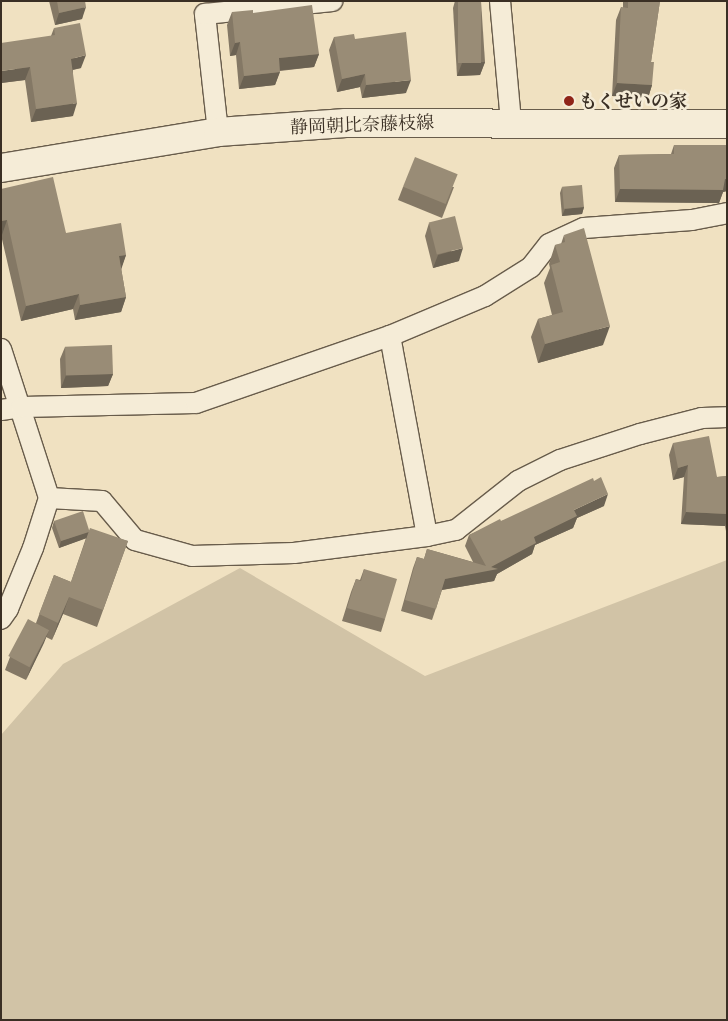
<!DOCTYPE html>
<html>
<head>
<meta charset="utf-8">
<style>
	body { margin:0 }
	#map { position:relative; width:728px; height:1021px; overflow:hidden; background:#f0e1c1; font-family:"Libre Caslon Text","Noto Serif JP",serif }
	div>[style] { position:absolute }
	.green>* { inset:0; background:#d1c3a6 }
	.roads { filter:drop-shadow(1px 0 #685c4b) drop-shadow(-1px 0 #685c4b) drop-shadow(0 1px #685c4b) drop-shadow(0 -1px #685c4b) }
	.street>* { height:20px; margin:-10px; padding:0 10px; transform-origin:10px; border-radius:10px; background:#f5ecd7 }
	.secondary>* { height:28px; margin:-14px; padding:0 14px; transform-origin:14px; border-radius:14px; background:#f5ecd7 }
	.wall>* { inset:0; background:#847865 }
	.shaded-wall>* { inset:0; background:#6b6253 }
	.building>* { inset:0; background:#998c76; transform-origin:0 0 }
	.dots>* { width:14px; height:14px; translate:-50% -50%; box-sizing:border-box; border:2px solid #f5ecd7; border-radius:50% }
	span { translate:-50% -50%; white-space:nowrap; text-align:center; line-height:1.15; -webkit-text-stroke:5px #f5ecd7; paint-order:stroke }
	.poi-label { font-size:18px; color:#3a2f24; font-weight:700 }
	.left { translate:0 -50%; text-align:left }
	.street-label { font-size:18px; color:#3a2f24 }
	.frame { position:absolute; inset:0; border:2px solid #3a2f24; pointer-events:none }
</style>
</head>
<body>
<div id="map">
	<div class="green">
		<div style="clip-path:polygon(727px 560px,727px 1020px,1px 1020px,1px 735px,63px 664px,240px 568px,425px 676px)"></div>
	</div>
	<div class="roads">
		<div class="street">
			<div style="left:500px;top:1px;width:122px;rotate:84.8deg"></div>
			<div style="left:218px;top:132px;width:119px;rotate:-96.3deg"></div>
			<div style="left:205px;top:14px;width:128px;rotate:-5.8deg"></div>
			<div style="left:390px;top:336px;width:203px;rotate:79.5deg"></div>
			<div style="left:1px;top:349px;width:157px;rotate:72.1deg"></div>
			<div style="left:49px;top:498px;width:52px;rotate:107.7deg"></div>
			<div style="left:33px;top:548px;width:66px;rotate:112.3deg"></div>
			<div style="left:8px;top:609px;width:12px;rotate:125deg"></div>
			<div style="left:1px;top:410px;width:21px;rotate:-8deg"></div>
			<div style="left:22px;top:407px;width:174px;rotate:-1.3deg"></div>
			<div style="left:196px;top:403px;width:205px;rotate:-19.1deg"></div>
			<div style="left:390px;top:336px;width:103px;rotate:-22.8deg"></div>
			<div style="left:485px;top:296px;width:54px;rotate:-32.2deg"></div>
			<div style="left:531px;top:267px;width:29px;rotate:-52deg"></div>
			<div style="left:549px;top:244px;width:38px;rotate:-25deg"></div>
			<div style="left:584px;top:228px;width:108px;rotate:-4.2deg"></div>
			<div style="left:692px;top:220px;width:36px;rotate:-11deg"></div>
			<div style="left:49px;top:498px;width:53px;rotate:3.2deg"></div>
			<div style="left:102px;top:501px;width:51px;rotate:49.8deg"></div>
			<div style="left:135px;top:540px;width:59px;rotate:15.7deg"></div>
			<div style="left:192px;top:556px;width:102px;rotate:-1.7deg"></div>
			<div style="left:294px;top:553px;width:134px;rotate:-7.3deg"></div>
			<div style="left:427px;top:536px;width:30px;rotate:-12deg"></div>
			<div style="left:456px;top:530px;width:79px;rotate:-38.3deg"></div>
			<div style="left:518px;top:481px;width:47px;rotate:-26.6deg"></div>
			<div style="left:560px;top:460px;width:84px;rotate:-18deg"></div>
			<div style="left:640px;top:434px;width:64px;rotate:-14.5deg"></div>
			<div style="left:702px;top:418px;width:25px;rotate:-2deg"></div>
		</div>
		<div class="secondary">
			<div style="left:1px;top:168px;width:220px;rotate:-9.4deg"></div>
			<div style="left:218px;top:132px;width:128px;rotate:-4deg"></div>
			<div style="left:346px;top:123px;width:381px;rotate:0.2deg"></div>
		</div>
	</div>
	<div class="wall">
		<div style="clip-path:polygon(49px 1px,85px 1px,82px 19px,55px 25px)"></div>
		<div style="clip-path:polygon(455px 1px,481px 1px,485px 62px,480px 75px,457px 76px,453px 8px)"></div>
		<div style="clip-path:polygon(623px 1px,660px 1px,651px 62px,652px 85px,648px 98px,612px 96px,616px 20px,621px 7px,623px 8px)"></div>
		<div style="clip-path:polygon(232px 12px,253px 13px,319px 54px,314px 67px,280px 71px,275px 85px,239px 89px,236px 55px,230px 56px,227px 25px)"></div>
		<div style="clip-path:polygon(54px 28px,81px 68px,73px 70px,73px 116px,31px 122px,25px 80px,1px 83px,51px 36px)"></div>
		<div style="clip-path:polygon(334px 37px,355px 39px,406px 93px,362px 98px,360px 87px,337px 92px,329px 50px)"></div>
		<div style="clip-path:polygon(727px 142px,727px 191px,723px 192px,719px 203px,615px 202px,614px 168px,619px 155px,671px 154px,674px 145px,726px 145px)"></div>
		<div style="clip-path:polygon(403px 187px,454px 187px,442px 218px,398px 200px)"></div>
		<div style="clip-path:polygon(562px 187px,584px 207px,582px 214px,562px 216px,560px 193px)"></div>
		<div style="clip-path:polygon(1px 189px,66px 233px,126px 255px,121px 268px,126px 297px,121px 312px,75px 320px,73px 309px,21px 321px,1px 235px)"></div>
		<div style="clip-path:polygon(429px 223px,459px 261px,433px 268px,425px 236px)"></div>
		<div style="clip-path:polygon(564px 235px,603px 345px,538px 363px,531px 337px,538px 319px,552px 315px,544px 283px,550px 268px,549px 264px,555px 245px,561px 244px)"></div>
		<div style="clip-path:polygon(65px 347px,113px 374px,108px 386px,61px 388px,60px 359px)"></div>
		<div style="clip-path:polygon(673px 443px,717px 477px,727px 476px,727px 536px,725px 526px,681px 524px,684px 477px,673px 480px,669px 455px)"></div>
		<div style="clip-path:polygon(604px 506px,577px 518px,573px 528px,535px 545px,532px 554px,497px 574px,494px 581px,442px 590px,432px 620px,401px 611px,413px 568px,417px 557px,424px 559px,427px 549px,473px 562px,465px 546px,469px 535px,501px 521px)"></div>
		<div style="clip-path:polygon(54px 521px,128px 541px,97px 627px,63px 614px,52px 640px,46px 637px,26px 680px,5px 670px,10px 657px,36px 623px,54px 575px,71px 582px,86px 538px,59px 548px,52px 528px)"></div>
		<div style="clip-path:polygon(364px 569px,385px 619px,381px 632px,342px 621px,351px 592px,356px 579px,360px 580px)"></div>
	</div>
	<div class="shaded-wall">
		<div style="clip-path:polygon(86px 7px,82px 19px,55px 25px,59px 13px)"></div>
		<div style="clip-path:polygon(240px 42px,236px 55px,230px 56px,235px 43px)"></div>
		<div style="clip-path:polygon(319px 54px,314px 67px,274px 71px,279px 58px)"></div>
		<div style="clip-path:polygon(86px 55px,81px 68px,66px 71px,71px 59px)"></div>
		<div style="clip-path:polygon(485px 62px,480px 75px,457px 76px,462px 63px)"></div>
		<div style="clip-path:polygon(30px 67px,25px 80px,1px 83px,1px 71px)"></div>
		<div style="clip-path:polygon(280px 72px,275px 85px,239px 89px,244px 76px)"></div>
		<div style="clip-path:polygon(365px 74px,360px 87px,337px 92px,342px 79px)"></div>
		<div style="clip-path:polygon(411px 80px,406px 93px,362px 98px,366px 85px)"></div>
		<div style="clip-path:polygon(617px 83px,652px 85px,648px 98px,612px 96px)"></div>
		<div style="clip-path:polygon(77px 103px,73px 116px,31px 122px,36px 109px)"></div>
		<div style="clip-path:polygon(727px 179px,727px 191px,723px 192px,719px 203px,615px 202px,620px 189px)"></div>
		<div style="clip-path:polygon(584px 207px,582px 214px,562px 216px,565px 209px)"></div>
		<div style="clip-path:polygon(7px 220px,2px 235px,1px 235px,1px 221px)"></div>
		<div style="clip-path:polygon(463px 248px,459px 261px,433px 268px,438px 255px)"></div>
		<div style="clip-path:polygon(126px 255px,121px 270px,119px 256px)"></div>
		<div style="clip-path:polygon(79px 294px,73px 309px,21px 321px,26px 306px)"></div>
		<div style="clip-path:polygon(126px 297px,121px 312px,75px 320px,80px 305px)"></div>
		<div style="clip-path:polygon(610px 326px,603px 345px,538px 363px,545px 344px)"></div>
		<div style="clip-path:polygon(113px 374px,108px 386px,61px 388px,66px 375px)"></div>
		<div style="clip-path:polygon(688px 465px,684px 477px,673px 480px,678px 468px)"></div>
		<div style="clip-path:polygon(608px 494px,604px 506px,577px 518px,573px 528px,535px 545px,532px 554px,497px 574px,494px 581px,441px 590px,445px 579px,491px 567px,534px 537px,574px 510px)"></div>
		<div style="clip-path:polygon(686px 512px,727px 514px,727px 522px,725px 526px,681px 524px)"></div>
		<div style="clip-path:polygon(90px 531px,87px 538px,59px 548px,61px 541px)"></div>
		<div style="clip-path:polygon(69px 597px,63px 614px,52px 640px,58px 623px)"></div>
		<div style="clip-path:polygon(49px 630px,44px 643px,26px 680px,31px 667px)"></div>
	</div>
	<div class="building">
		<div style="clip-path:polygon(57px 1px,85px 1px,86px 7px,59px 13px)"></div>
		<div style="left:458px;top:1px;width:23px;height:62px"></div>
		<div style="clip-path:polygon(628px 1px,660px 1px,651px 62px,654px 62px,652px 85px,617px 83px,621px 7px,628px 8px)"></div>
		<div style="clip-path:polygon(312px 5px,319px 54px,279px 58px,280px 72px,244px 76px,240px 42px,235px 43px,232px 12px,253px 10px,253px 13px)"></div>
		<div style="clip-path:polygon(80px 23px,86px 55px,71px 59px,77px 103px,36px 109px,30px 67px,1px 71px,1px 43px,55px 35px,54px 28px)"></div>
		<div style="clip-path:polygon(406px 32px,411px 80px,366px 85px,365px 74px,342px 79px,334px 37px,354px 34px,355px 39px)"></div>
		<div style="clip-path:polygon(674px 145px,727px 145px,727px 179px,725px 179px,723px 190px,620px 189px,619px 155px,674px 154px)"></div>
		<div style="left:415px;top:157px;width:46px;height:32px;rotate:22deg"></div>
		<div style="clip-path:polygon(53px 177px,66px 233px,121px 223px,126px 255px,119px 256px,126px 297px,80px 305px,79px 294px,26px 306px,7px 220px,1px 221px,1px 189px)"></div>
		<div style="left:582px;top:185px;width:22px;height:20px;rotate:85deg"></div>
		<div style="left:455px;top:216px;width:33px;height:27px;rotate:76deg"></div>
		<div style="clip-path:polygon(584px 228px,610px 326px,545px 344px,538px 319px,563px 312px,551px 265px,560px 262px,555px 245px,565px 242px,564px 235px)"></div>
		<div style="left:112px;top:345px;width:29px;height:47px;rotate:88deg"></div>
		<div style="clip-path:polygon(709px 436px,717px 477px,727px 476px,727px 514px,686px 512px,688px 465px,678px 468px,673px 443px)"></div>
		<div style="clip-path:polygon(601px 477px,608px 494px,574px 510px,577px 516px,534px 537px,536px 543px,491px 567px,498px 569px,445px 579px,436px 609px,405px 600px,417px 557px,424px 559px,427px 549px,486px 566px,469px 535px,500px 519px,501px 521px,593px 478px,594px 481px)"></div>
		<div style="clip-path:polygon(83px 511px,89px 530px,89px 532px,61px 541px,54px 521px)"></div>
		<div style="clip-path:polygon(90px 528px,128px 541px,103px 610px,69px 597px,58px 623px,39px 614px,54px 575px,71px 582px)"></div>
		<div style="clip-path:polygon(364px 569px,397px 579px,385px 619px,347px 608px,356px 579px,361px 581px)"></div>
		<div style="left:28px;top:619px;width:24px;height:42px;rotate:28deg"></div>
	</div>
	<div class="dots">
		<div style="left:569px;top:101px;background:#8f2418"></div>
	</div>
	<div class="poi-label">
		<span class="left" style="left:579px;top:101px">もくせいの家</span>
	</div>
	<div class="street-label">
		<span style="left:362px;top:125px;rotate:-2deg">静岡朝比奈藤枝線</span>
	</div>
	<div class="frame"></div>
</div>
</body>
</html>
